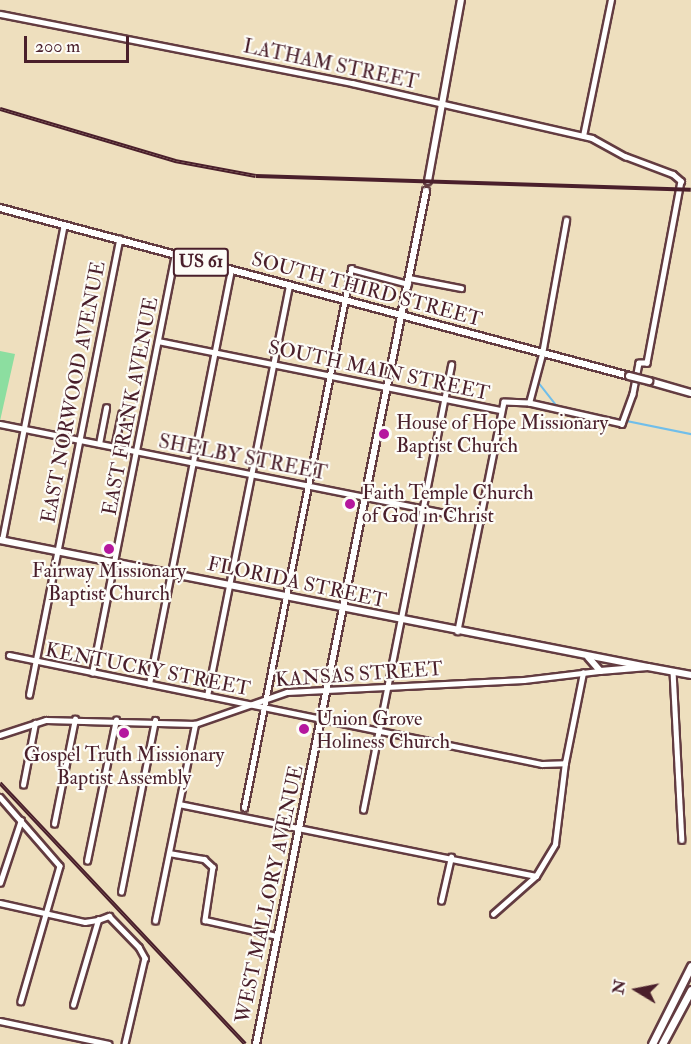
<!DOCTYPE html>
<html>
<head>
<meta charset="utf-8">
<style>
	body { margin:0 }
	#map { position:relative; width:691px; height:1044px; overflow:hidden; background:#eedfbe; font-family:"IM FELL Double Pica",serif }
	div>[style] { position:absolute }
	.green>* { inset:0; background:#8cdea0 }
	.stream>* { height:1.5px; margin:-0.75px; padding:0 0.75px; transform-origin:0.75px; border-radius:0.75px; background:#70beea }
	.roads { filter:drop-shadow(2px 0 #633c41) drop-shadow(-2px 0 #633c41) drop-shadow(0 2px #633c41) drop-shadow(0 -2px #633c41) }
	.minor>* { height:4.5px; margin:-2.25px; padding:0 2.25px; transform-origin:2.25px; border-radius:2.25px; background:#fff }
	.major>* { height:6px; margin:-3px; padding:0 3px; transform-origin:3px; border-radius:3px; background:#fff }
	.highway>* { height:7px; margin:-3.5px; padding:0 3.5px; transform-origin:3.5px; border-radius:3.5px; background:#fff }
	.rail>* { height:4px; margin-top:-2px; transform-origin:0; background:repeating-linear-gradient(90deg,#fdfcf7 0 4.5px,#4a1f2b 0 9px); box-sizing:border-box; border-block:2px solid #4a1f2b }
	.bridges { filter:drop-shadow(2px 0 #633c41) drop-shadow(-2px 0 #633c41) drop-shadow(0 2px #633c41) drop-shadow(0 -2px #633c41) }
	.major-bridge>* { height:6px; margin:-3px; padding:0 3px; transform-origin:3px; border-radius:3px; background:#fff }
	.dots>* { width:16px; height:16px; translate:-50% -50%; box-sizing:border-box; border:3px solid #fdfcf7; border-radius:50% }
	span { translate:-50% -50%; white-space:nowrap; text-align:center; line-height:1.15; -webkit-text-stroke:4.5px #fdfcf7; paint-order:stroke }
	.shield-label span { padding:2px 4px; background:#fdfcf7; border:2px solid; border-radius:4px; -webkit-text-stroke-width:0 }
	.shield-label { font-size:18px; color:#4a1f2b; font-weight:700 }
	.street-label { font-size:20px; color:#4a1f2b }
	.poi-label { font-size:20px; color:#4a1f2b }
	.left { translate:0 -50%; text-align:left }
	.north { position:absolute; left:607px; top:960px; width:60px; height:60px; -webkit-text-stroke:4px #fdfcf7; paint-order:stroke; rotate:280deg; font-size:16px; font-weight:700; line-height:24px; text-align:center; color:#4a1f2b }
	.north::after { content:''; display:block; margin:auto; width:21px; height:27px; background:#4a1f2b; clip-path:polygon(50% 0,100% 100%,50% 72%,0 100%) }
	.scale { position:absolute; left:24px; top:36px; width:105px; height:27px; box-sizing:border-box; border:3px solid #4a1f2b; border-top:0; padding-left:8px; font-size:18px; line-height:21px; white-space:nowrap; color:#4a1f2b; -webkit-text-stroke:4px #fdfcf7; paint-order:stroke }
</style>
</head>
<body>
<div id="map">
	<div class="green">
		<div style="clip-path:polygon(0 351px,15px 354px,0 421px)"></div>
	</div>
	<div class="stream">
		<div style="left:539px;top:383px;width:31px;rotate:52deg"></div>
		<div style="left:558px;top:407px;width:136px;rotate:11.5deg"></div>
	</div>
	<div class="roads">
		<div class="minor">
			<div style="left:0;top:14px;width:359px;rotate:11.1deg"></div>
			<div style="left:352px;top:83px;width:246px;rotate:12.9deg"></div>
			<div style="left:592px;top:138px;width:38px;rotate:29deg"></div>
			<div style="left:625px;top:156px;width:51px;rotate:20.6deg"></div>
			<div style="left:673px;top:174px;width:11px;rotate:41deg"></div>
			<div style="left:681px;top:181px;width:185px;rotate:100.6deg"></div>
			<div style="left:647px;top:363px;width:8px;rotate:180deg"></div>
			<div style="left:639px;top:363px;width:32px;rotate:101deg"></div>
			<div style="left:633px;top:394px;width:32px;rotate:110deg"></div>
			<div style="left:622px;top:424px;width:95px;rotate:-167.3deg"></div>
			<div style="left:529px;top:403px;width:25px;rotate:-178deg"></div>
			<div style="left:504px;top:402px;width:234px;rotate:101.4deg"></div>
			<div style="left:583px;top:136px;width:139px;rotate:-78.4deg"></div>
			<div style="left:409px;top:278px;width:53px;rotate:10.9deg"></div>
			<div style="left:158px;top:341px;width:350px;rotate:11.4deg"></div>
			<div style="left:529px;top:403px;width:51px;rotate:-75.1deg"></div>
			<div style="left:542px;top:354px;width:136px;rotate:-79.8deg"></div>
			<div style="left:0;top:424px;width:490px;rotate:11.3deg"></div>
			<div style="left:99px;top:444px;width:37px;rotate:-79deg"></div>
			<div style="left:114px;top:448px;width:35px;rotate:-78deg"></div>
			<div style="left:2px;top:540px;width:321px;rotate:-78.9deg"></div>
			<div style="left:9px;top:655px;width:544px;rotate:11.56deg"></div>
			<div style="left:542px;top:764px;width:23px;rotate:-2deg"></div>
			<div style="left:673px;top:671px;width:169px;rotate:87deg"></div>
			<div style="left:92px;top:673px;width:426px;rotate:-78.8deg"></div>
			<div style="left:149px;top:684px;width:422px;rotate:-78.8deg"></div>
			<div style="left:29px;top:695px;width:465px;rotate:-78.8deg"></div>
			<div style="left:207px;top:696px;width:419px;rotate:-78.7deg"></div>
			<div style="left:0;top:735px;width:48px;rotate:-18.1deg"></div>
			<div style="left:46px;top:720px;width:149px;rotate:1.5deg"></div>
			<div style="left:195px;top:724px;width:97px;rotate:-19.2deg"></div>
			<div style="left:287px;top:692px;width:237px;rotate:-2.9deg"></div>
			<div style="left:524px;top:680px;width:77px;rotate:-6.8deg"></div>
			<div style="left:23px;top:785px;width:63px;rotate:-79deg"></div>
			<div style="left:0;top:797px;width:91px;rotate:49deg"></div>
			<div style="left:60px;top:866px;width:141px;rotate:106.1deg"></div>
			<div style="left:179px;top:804px;width:364px;rotate:11.4deg"></div>
			<div style="left:244px;top:808px;width:550px;rotate:-78.77deg"></div>
			<div style="left:351px;top:269px;width:59px;rotate:14.7deg"></div>
			<div style="left:363px;top:810px;width:454px;rotate:-78.8deg"></div>
			<div style="left:54px;top:824px;width:107px;rotate:-78.7deg"></div>
			<div style="left:169px;top:853px;width:36px;rotate:10deg"></div>
			<div style="left:204px;top:859px;width:12px;rotate:42deg"></div>
			<div style="left:213px;top:867px;width:54px;rotate:98.6deg"></div>
			<div style="left:205px;top:920px;width:74px;rotate:12.5deg"></div>
			<div style="left:87px;top:861px;width:144px;rotate:-78.4deg"></div>
			<div style="left:0;top:883px;width:66px;rotate:-71.6deg"></div>
			<div style="left:121px;top:892px;width:175px;rotate:-78.8deg"></div>
			<div style="left:441px;top:901px;width:45px;rotate:-77.2deg"></div>
			<div style="left:0;top:903px;width:87px;rotate:12.6deg"></div>
			<div style="left:85px;top:922px;width:13px;rotate:-9deg"></div>
			<div style="left:493px;top:914px;width:57px;rotate:-41.5deg"></div>
			<div style="left:536px;top:876px;width:37px;rotate:-59deg"></div>
			<div style="left:555px;top:844px;width:82px;rotate:-83deg"></div>
			<div style="left:565px;top:763px;width:92px;rotate:-78.7deg"></div>
			<div style="left:155px;top:921px;width:201px;rotate:-78.5deg"></div>
			<div style="left:73px;top:1005px;width:89px;rotate:-73.6deg"></div>
			<div style="left:98px;top:920px;width:12px;rotate:-20deg"></div>
			<div style="left:109px;top:916px;width:43px;rotate:45.9deg"></div>
			<div style="left:139px;top:947px;width:13px;rotate:61deg"></div>
			<div style="left:145px;top:958px;width:88px;rotate:103.1deg"></div>
			<div style="left:0;top:1021px;width:111px;rotate:11.9deg"></div>
		</div>
		<div class="major">
			<div style="left:428px;top:181px;width:184px;rotate:-79.7deg"></div>
			<div style="left:0;top:208px;width:651px;rotate:14.95deg"></div>
			<div style="left:649px;top:381px;width:44px;rotate:15.9deg"></div>
			<div style="left:0;top:540px;width:660px;rotate:11.09deg"></div>
			<div style="left:588px;top:657px;width:18px;rotate:49deg"></div>
			<div style="left:600px;top:671px;width:48px;rotate:-4.8deg"></div>
			<div style="left:648px;top:667px;width:44px;rotate:10.5deg"></div>
			<div style="left:256px;top:1044px;width:870px;rotate:-78.73deg"></div>
		</div>
		<div class="highway">
			<div style="left:652px;top:1044px;width:87px;rotate:-63.4deg"></div>
			<div style="left:662px;top:1044px;width:61px;rotate:-61.8deg"></div>
		</div>
	</div>
	<div class="rail">
		<div style="left:0;top:109px;width:183px;rotate:16.5deg"></div>
		<div style="left:175px;top:161px;width:82px;rotate:10.5deg"></div>
		<div style="left:256px;top:176px;width:435px;rotate:1.8deg"></div>
		<div style="left:0;top:783px;width:358px;rotate:46.8deg"></div>
	</div>
	<div class="bridges">
		<div class="major-bridge">
			<div style="left:629px;top:376px;width:21px;rotate:14deg"></div>
		</div>
	</div>
	<div class="dots">
		<div style="left:384px;top:434px;background:#b5179e"></div>
		<div style="left:350px;top:504px;background:#b5179e"></div>
		<div style="left:109px;top:549px;background:#b5179e"></div>
		<div style="left:304px;top:729px;background:#b5179e"></div>
		<div style="left:124px;top:733px;background:#b5179e"></div>
	</div>
	<div class="shield-label">
		<span style="left:201px;top:262px">US 61</span>
	</div>
	<div class="street-label">
		<span style="left:331px;top:64px;rotate:12deg">LATHAM STREET</span>
		<span style="left:367px;top:289px;rotate:15deg">SOUTH THIRD STREET</span>
		<span style="left:379px;top:370px;rotate:12deg">SOUTH MAIN STREET</span>
		<span style="left:73px;top:392px;rotate:-79deg">EAST NORWOOD AVENUE</span>
		<span style="left:130px;top:406px;rotate:-79deg">EAST FRANK AVENUE</span>
		<span style="left:243px;top:457px;rotate:11deg">SHELBY STREET</span>
		<span style="left:297px;top:582px;rotate:12deg">FLORIDA STREET</span>
		<span style="left:148px;top:669px;rotate:11deg">KENTUCKY STREET</span>
		<span style="left:359px;top:674px;rotate:-4deg">KANSAS STREET</span>
		<span style="left:269px;top:894px;rotate:-78deg">WEST MALLORY AVENUE</span>
	</div>
	<div class="poi-label">
		<span class="left" style="left:396px;top:434px">House of Hope Missionary<br>Baptist Church</span>
		<span class="left" style="left:362px;top:504px">Faith Temple Church<br>of God in Christ</span>
		<span style="left:109px;top:582px">Fairway Missionary<br>Baptist Church</span>
		<span class="left" style="left:316px;top:730px">Union Grove<br>Holiness Church</span>
		<span style="left:124px;top:766px">Gospel Truth Missionary<br>Baptist Assembly</span>
	</div>
	<div class="north">N</div>
	<div class="scale">200 m</div>
</div>
</body>
</html>
